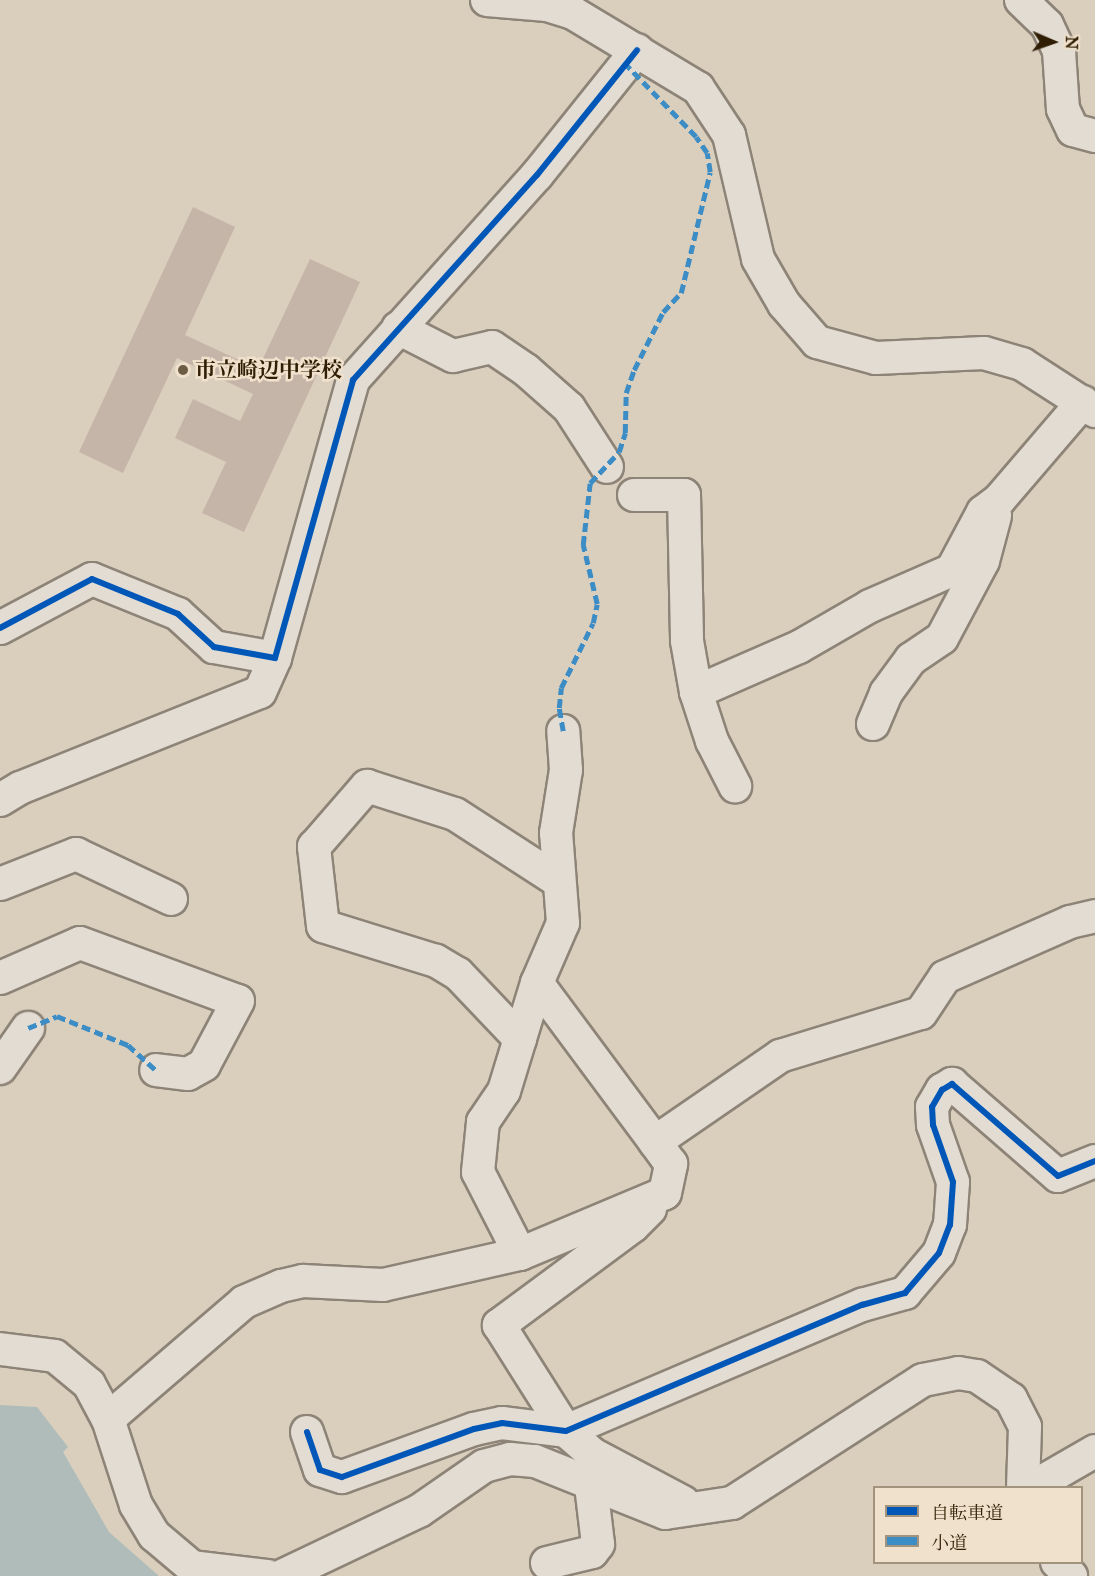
<!DOCTYPE html>
<html>
<head>
<meta charset="utf-8">
<style>
	body { margin:0 }
	#map { position:relative; width:1095px; height:1576px; overflow:hidden; background:#dacebd; font-family:"IM FELL Great Primer","Noto Serif JP",serif }
	div>[style] { position:absolute }
	.water>* { inset:0; background:#afbcba }
	.building>* { inset:0; background:#c5b5a8 }
	.roads { filter:drop-shadow(2px 0 #8d8477) drop-shadow(-2px 0 #8d8477) drop-shadow(0 2px #8d8477) drop-shadow(0 -2px #8d8477) }
	.minor>* { height:32px; margin:-16px; padding:0 16px; transform-origin:16px; border-radius:16px; background:#e2dcd3 }
	.quiet>* { height:4.5px; margin-top:-2.25px; transform-origin:0; background:repeating-linear-gradient(90deg,#3c8dc5 0 9px,transparent 0 13.5px) }
	.cycleway>* { height:6px; margin:-3px; padding:0 3px; transform-origin:3px; border-radius:3px; background:#0057b8 }
	.dots>* { width:16px; height:16px; translate:-50% -50%; box-sizing:border-box; border:3px solid #efe1cc; border-radius:50% }
	span { translate:-50% -50%; white-space:nowrap; text-align:center; line-height:1.15; -webkit-text-stroke:5px #efe1cc; paint-order:stroke }
	.poi-label { font-size:21px; color:#2f1e03; font-weight:700 }
	.left { translate:0 -50%; text-align:left }
	.legend { position:absolute; left:873px; top:1486px; width:210px; height:78px; box-sizing:border-box; background:#efe1cc; border:2px solid #a2937c; margin:0; padding:8px 10px; list-style:none; font-size:18px; color:#2f1e03 }
	.legend li { display:flex; align-items:center; gap:12px; height:30px }
	.legend b { width:30px; border:2px solid #a2937c }
	.north { position:absolute; left:1023px; top:12px; width:60px; height:60px; -webkit-text-stroke:4px #efe1cc; paint-order:stroke; rotate:92deg; font-size:16px; font-weight:700; line-height:24px; text-align:center; color:#2f1e03 }
	.north::after { content:''; display:block; margin:auto; width:21px; height:27px; background:#2f1e03; clip-path:polygon(50% 0,100% 100%,50% 72%,0 100%) }
</style>
</head>
<body>
<div id="map">
	<div class="water">
		<div style="clip-path:polygon(0 1405px,37px 1407px,68px 1447px,63px 1452px,109px 1532px,159px 1576px,0 1576px)"></div>
	</div>
	<div class="building">
		<div style="clip-path:polygon(193px 207px,235px 227px,185px 335px,258px 369px,310px 259px,360px 282px,244px 532px,202px 513px,226px 462px,175px 438px,193px 399px,240px 421px,253px 394px,177px 358px,123px 473px,79px 452px)"></div>
	</div>
	<div class="roads">
		<div class="minor">
			<div style="left:487px;top:0;width:60px;rotate:4.8deg"></div>
			<div style="left:547px;top:5px;width:27px;rotate:17deg"></div>
			<div style="left:573px;top:13px;width:146px;rotate:31deg"></div>
			<div style="left:698px;top:88px;width:56px;rotate:56.6deg"></div>
			<div style="left:729px;top:135px;width:127px;rotate:76.8deg"></div>
			<div style="left:758px;top:259px;width:52px;rotate:60deg"></div>
			<div style="left:784px;top:304px;width:50px;rotate:49deg"></div>
			<div style="left:817px;top:342px;width:61px;rotate:15.2deg"></div>
			<div style="left:876px;top:358px;width:108px;rotate:-2.7deg"></div>
			<div style="left:984px;top:353px;width:40px;rotate:16deg"></div>
			<div style="left:1022px;top:364px;width:87px;rotate:32.8deg"></div>
			<div style="left:1021px;top:0;width:36px;rotate:44deg"></div>
			<div style="left:1047px;top:25px;width:29px;rotate:65deg"></div>
			<div style="left:1059px;top:51px;width:58px;rotate:86.1deg"></div>
			<div style="left:1063px;top:109px;width:23px;rotate:65deg"></div>
			<div style="left:1073px;top:130px;width:23px;rotate:15deg"></div>
			<div style="left:398px;top:328px;width:62px;rotate:27deg"></div>
			<div style="left:453px;top:356px;width:40px;rotate:-13deg"></div>
			<div style="left:492px;top:347px;width:41px;rotate:34.1deg"></div>
			<div style="left:526px;top:370px;width:57px;rotate:41.5deg"></div>
			<div style="left:569px;top:408px;width:70px;rotate:57.2deg"></div>
			<div style="left:634px;top:495px;width:50px"></div>
			<div style="left:684px;top:495px;width:146px;rotate:88.8deg"></div>
			<div style="left:687px;top:641px;width:52px;rotate:80deg"></div>
			<div style="left:696px;top:692px;width:52px;rotate:71.9deg"></div>
			<div style="left:712px;top:741px;width:51px;rotate:62.9deg"></div>
			<div style="left:0;top:628px;width:104px;rotate:-28deg"></div>
			<div style="left:92px;top:579px;width:93px;rotate:22.1deg"></div>
			<div style="left:178px;top:614px;width:49px;rotate:42.5deg"></div>
			<div style="left:214px;top:647px;width:62px;rotate:10.2deg"></div>
			<div style="left:275px;top:658px;width:289px;rotate:-74.3deg"></div>
			<div style="left:353px;top:380px;width:275px;rotate:-48.1deg"></div>
			<div style="left:537px;top:175px;width:160px;rotate:-51.3deg"></div>
			<div style="left:696px;top:692px;width:112px;rotate:-23.6deg"></div>
			<div style="left:799px;top:647px;width:82px;rotate:-30deg"></div>
			<div style="left:870px;top:606px;width:90px;rotate:-23.7deg"></div>
			<div style="left:952px;top:570px;width:66px;rotate:-61.9deg"></div>
			<div style="left:983px;top:512px;width:20px;rotate:-37deg"></div>
			<div style="left:999px;top:500px;width:129px;rotate:-49.4deg"></div>
			<div style="left:873px;top:724px;width:34px;rotate:-67deg"></div>
			<div style="left:886px;top:693px;width:42px;rotate:-53.7deg"></div>
			<div style="left:911px;top:659px;width:37px;rotate:-34deg"></div>
			<div style="left:942px;top:638px;width:87px;rotate:-62deg"></div>
			<div style="left:983px;top:561px;width:47px;rotate:-75.1deg"></div>
			<div style="left:0;top:800px;width:23px;rotate:-31deg"></div>
			<div style="left:20px;top:788px;width:258px;rotate:-21.8deg"></div>
			<div style="left:260px;top:692px;width:37px;rotate:-66deg"></div>
			<div style="left:0;top:884px;width:82px;rotate:-21.5deg"></div>
			<div style="left:76px;top:854px;width:105px;rotate:25.3deg"></div>
			<div style="left:0;top:978px;width:87px;rotate:-23.6deg"></div>
			<div style="left:80px;top:943px;width:168px;rotate:20.2deg"></div>
			<div style="left:238px;top:1001px;width:72px;rotate:118deg"></div>
			<div style="left:204px;top:1065px;width:18px;rotate:151deg"></div>
			<div style="left:188px;top:1074px;width:32px;rotate:-173deg"></div>
			<div style="left:537px;top:983px;width:198px;rotate:53.4deg"></div>
			<div style="left:520px;top:1039px;width:90px;rotate:-133.6deg"></div>
			<div style="left:458px;top:974px;width:26px;rotate:-149deg"></div>
			<div style="left:436px;top:961px;width:118px;rotate:-162.8deg"></div>
			<div style="left:323px;top:926px;width:80px;rotate:-96.5deg"></div>
			<div style="left:314px;top:847px;width:81px;rotate:-49deg"></div>
			<div style="left:367px;top:786px;width:92px;rotate:17.7deg"></div>
			<div style="left:455px;top:814px;width:121px;rotate:32.9deg"></div>
			<div style="left:0;top:1068px;width:49px;rotate:-55deg"></div>
			<div style="left:650px;top:1209px;width:24px;rotate:135deg"></div>
			<div style="left:633px;top:1226px;width:167px;rotate:143.5deg"></div>
			<div style="left:499px;top:1325px;width:125px;rotate:57.7deg"></div>
			<div style="left:566px;top:1431px;width:35px;rotate:41deg"></div>
			<div style="left:592px;top:1454px;width:103px;rotate:27.8deg"></div>
			<div style="left:520px;top:1254px;width:157px;rotate:-22.8deg"></div>
			<div style="left:665px;top:1193px;width:30px;rotate:-78deg"></div>
			<div style="left:671px;top:1164px;width:27px;rotate:-126deg"></div>
			<div style="left:655px;top:1142px;width:152px;rotate:-34.5deg"></div>
			<div style="left:780px;top:1056px;width:147px;rotate:-17deg"></div>
			<div style="left:921px;top:1013px;width:43px;rotate:-56.3deg"></div>
			<div style="left:945px;top:977px;width:137px;rotate:-23.7deg"></div>
			<div style="left:1070px;top:922px;width:26px;rotate:-13deg"></div>
			<div style="left:0;top:1349px;width:55px;rotate:7.3deg"></div>
			<div style="left:55px;top:1356px;width:44px;rotate:39.5deg"></div>
			<div style="left:89px;top:1384px;width:40px;rotate:62deg"></div>
			<div style="left:108px;top:1419px;width:90px;rotate:72deg"></div>
			<div style="left:136px;top:1505px;width:35px;rotate:59deg"></div>
			<div style="left:154px;top:1535px;width:50px;rotate:40.1deg"></div>
			<div style="left:192px;top:1567px;width:76px;rotate:6.8deg"></div>
			<div style="left:108px;top:1419px;width:179px;rotate:-40.7deg"></div>
			<div style="left:244px;top:1302px;width:40px;rotate:-23.4deg"></div>
			<div style="left:281px;top:1286px;width:23px;rotate:-13deg"></div>
			<div style="left:303px;top:1281px;width:80px;rotate:2.9deg"></div>
			<div style="left:383px;top:1285px;width:140px;rotate:-12.8deg"></div>
			<div style="left:520px;top:1254px;width:92px;rotate:-117.1deg"></div>
			<div style="left:478px;top:1172px;width:50px;rotate:-84.3deg"></div>
			<div style="left:483px;top:1122px;width:37px;rotate:-56deg"></div>
			<div style="left:504px;top:1091px;width:113px;rotate:-73deg"></div>
			<div style="left:537px;top:983px;width:65px;rotate:-66.6deg"></div>
			<div style="left:563px;top:923px;width:90px;rotate:-94.4deg"></div>
			<div style="left:556px;top:833px;width:64px;rotate:-81deg"></div>
			<div style="left:566px;top:770px;width:39px;rotate:-94deg"></div>
			<div style="left:307px;top:1432px;width:40px;rotate:71.1deg"></div>
			<div style="left:320px;top:1470px;width:23px;rotate:18deg"></div>
			<div style="left:342px;top:1477px;width:140px;rotate:-20deg"></div>
			<div style="left:474px;top:1429px;width:29px;rotate:-12deg"></div>
			<div style="left:502px;top:1423px;width:64px;rotate:7.1deg"></div>
			<div style="left:566px;top:1431px;width:322px;rotate:-23.1deg"></div>
			<div style="left:862px;top:1305px;width:45px;rotate:-15.6deg"></div>
			<div style="left:905px;top:1293px;width:52px;rotate:-49.6deg"></div>
			<div style="left:939px;top:1253px;width:30px;rotate:-69deg"></div>
			<div style="left:950px;top:1225px;width:43px;rotate:-86deg"></div>
			<div style="left:953px;top:1182px;width:60px;rotate:-109.3deg"></div>
			<div style="left:933px;top:1125px;width:18px;rotate:-93deg"></div>
			<div style="left:932px;top:1107px;width:20px;rotate:-60deg"></div>
			<div style="left:942px;top:1090px;width:12px;rotate:-31deg"></div>
			<div style="left:952px;top:1084px;width:140px;rotate:41deg"></div>
			<div style="left:1058px;top:1176px;width:40px;rotate:-22deg"></div>
			<div style="left:1031px;top:1488px;width:74px;rotate:-30deg"></div>
			<div style="left:1057px;top:1562px;width:20px;rotate:45deg"></div>
			<div style="left:547px;top:1563px;width:46px;rotate:-13.7deg"></div>
			<div style="left:592px;top:1552px;width:10px;rotate:-53deg"></div>
			<div style="left:598px;top:1544px;width:59px;rotate:-96.8deg"></div>
			<div style="left:282px;top:1576px;width:152px;rotate:-25.4deg"></div>
			<div style="left:419px;top:1511px;width:79px;rotate:-34.7deg"></div>
			<div style="left:484px;top:1466px;width:27px;rotate:-15deg"></div>
			<div style="left:510px;top:1459px;width:25px;rotate:5deg"></div>
			<div style="left:535px;top:1461px;width:140px;rotate:21.8deg"></div>
			<div style="left:665px;top:1513px;width:68px;rotate:-8.5deg"></div>
			<div style="left:732px;top:1503px;width:227px;rotate:-32.8deg"></div>
			<div style="left:923px;top:1380px;width:36px;rotate:-11deg"></div>
			<div style="left:958px;top:1373px;width:19px;rotate:9deg"></div>
			<div style="left:977px;top:1376px;width:41px;rotate:34.1deg"></div>
			<div style="left:1011px;top:1399px;width:31px;rotate:63deg"></div>
			<div style="left:1025px;top:1427px;width:61px;rotate:91.9deg"></div>
		</div>
	</div>
	<div class="quiet">
		<div style="left:563px;top:731px;width:23px;rotate:-100deg"></div>
		<div style="left:559px;top:708px;width:20px;rotate:-84deg"></div>
		<div style="left:561px;top:688px;width:72px;rotate:-63.8deg"></div>
		<div style="left:593px;top:623px;width:19px;rotate:-78deg"></div>
		<div style="left:597px;top:604px;width:61px;rotate:-103.3deg"></div>
		<div style="left:583px;top:545px;width:62px;rotate:-83.6deg"></div>
		<div style="left:590px;top:483px;width:42px;rotate:-46.9deg"></div>
		<div style="left:619px;top:452px;width:20px;rotate:-72deg"></div>
		<div style="left:625px;top:433px;width:40px;rotate:-88.6deg"></div>
		<div style="left:626px;top:393px;width:24px;rotate:-71deg"></div>
		<div style="left:634px;top:370px;width:65px;rotate:-63.4deg"></div>
		<div style="left:663px;top:312px;width:26px;rotate:-47deg"></div>
		<div style="left:681px;top:293px;width:124px;rotate:-76.5deg"></div>
		<div style="left:710px;top:172px;width:19px;rotate:-99deg"></div>
		<div style="left:707px;top:153px;width:19px;rotate:-125deg"></div>
		<div style="left:696px;top:137px;width:102px;rotate:-134.2deg"></div>
		<div style="left:28px;top:1028px;width:31px;rotate:-22deg"></div>
		<div style="left:57px;top:1016px;width:77px;rotate:22.2deg"></div>
		<div style="left:128px;top:1045px;width:38px;rotate:42deg"></div>
	</div>
	<div class="cycleway">
		<div style="left:0;top:628px;width:104px;rotate:-28deg"></div>
		<div style="left:92px;top:579px;width:93px;rotate:22.1deg"></div>
		<div style="left:178px;top:614px;width:49px;rotate:42.5deg"></div>
		<div style="left:214px;top:647px;width:62px;rotate:10.2deg"></div>
		<div style="left:275px;top:658px;width:289px;rotate:-74.3deg"></div>
		<div style="left:353px;top:380px;width:275px;rotate:-48.1deg"></div>
		<div style="left:537px;top:175px;width:160px;rotate:-51.3deg"></div>
		<div style="left:307px;top:1432px;width:40px;rotate:71.1deg"></div>
		<div style="left:320px;top:1470px;width:23px;rotate:18deg"></div>
		<div style="left:342px;top:1477px;width:140px;rotate:-20deg"></div>
		<div style="left:474px;top:1429px;width:29px;rotate:-12deg"></div>
		<div style="left:502px;top:1423px;width:64px;rotate:7.1deg"></div>
		<div style="left:566px;top:1431px;width:322px;rotate:-23.1deg"></div>
		<div style="left:862px;top:1305px;width:45px;rotate:-15.6deg"></div>
		<div style="left:905px;top:1293px;width:52px;rotate:-49.6deg"></div>
		<div style="left:939px;top:1253px;width:30px;rotate:-69deg"></div>
		<div style="left:950px;top:1225px;width:43px;rotate:-86deg"></div>
		<div style="left:953px;top:1182px;width:60px;rotate:-109.3deg"></div>
		<div style="left:933px;top:1125px;width:18px;rotate:-93deg"></div>
		<div style="left:932px;top:1107px;width:20px;rotate:-60deg"></div>
		<div style="left:942px;top:1090px;width:12px;rotate:-31deg"></div>
		<div style="left:952px;top:1084px;width:140px;rotate:41deg"></div>
		<div style="left:1058px;top:1176px;width:40px;rotate:-22deg"></div>
	</div>
	<div class="dots">
		<div style="left:183px;top:370px;background:#6b5c44"></div>
	</div>
	<div class="poi-label">
		<span class="left" style="left:195px;top:370px">市立崎辺中学校</span>
	</div>
	<ul class="legend">
	<li><b style="height:8px;background:#0057b8"></b>自転車道</li>
	<li><b style="height:8px;background:#3c8dc5"></b>小道</li>
	</ul>
	<div class="north">N</div>
</div>
</body>
</html>
